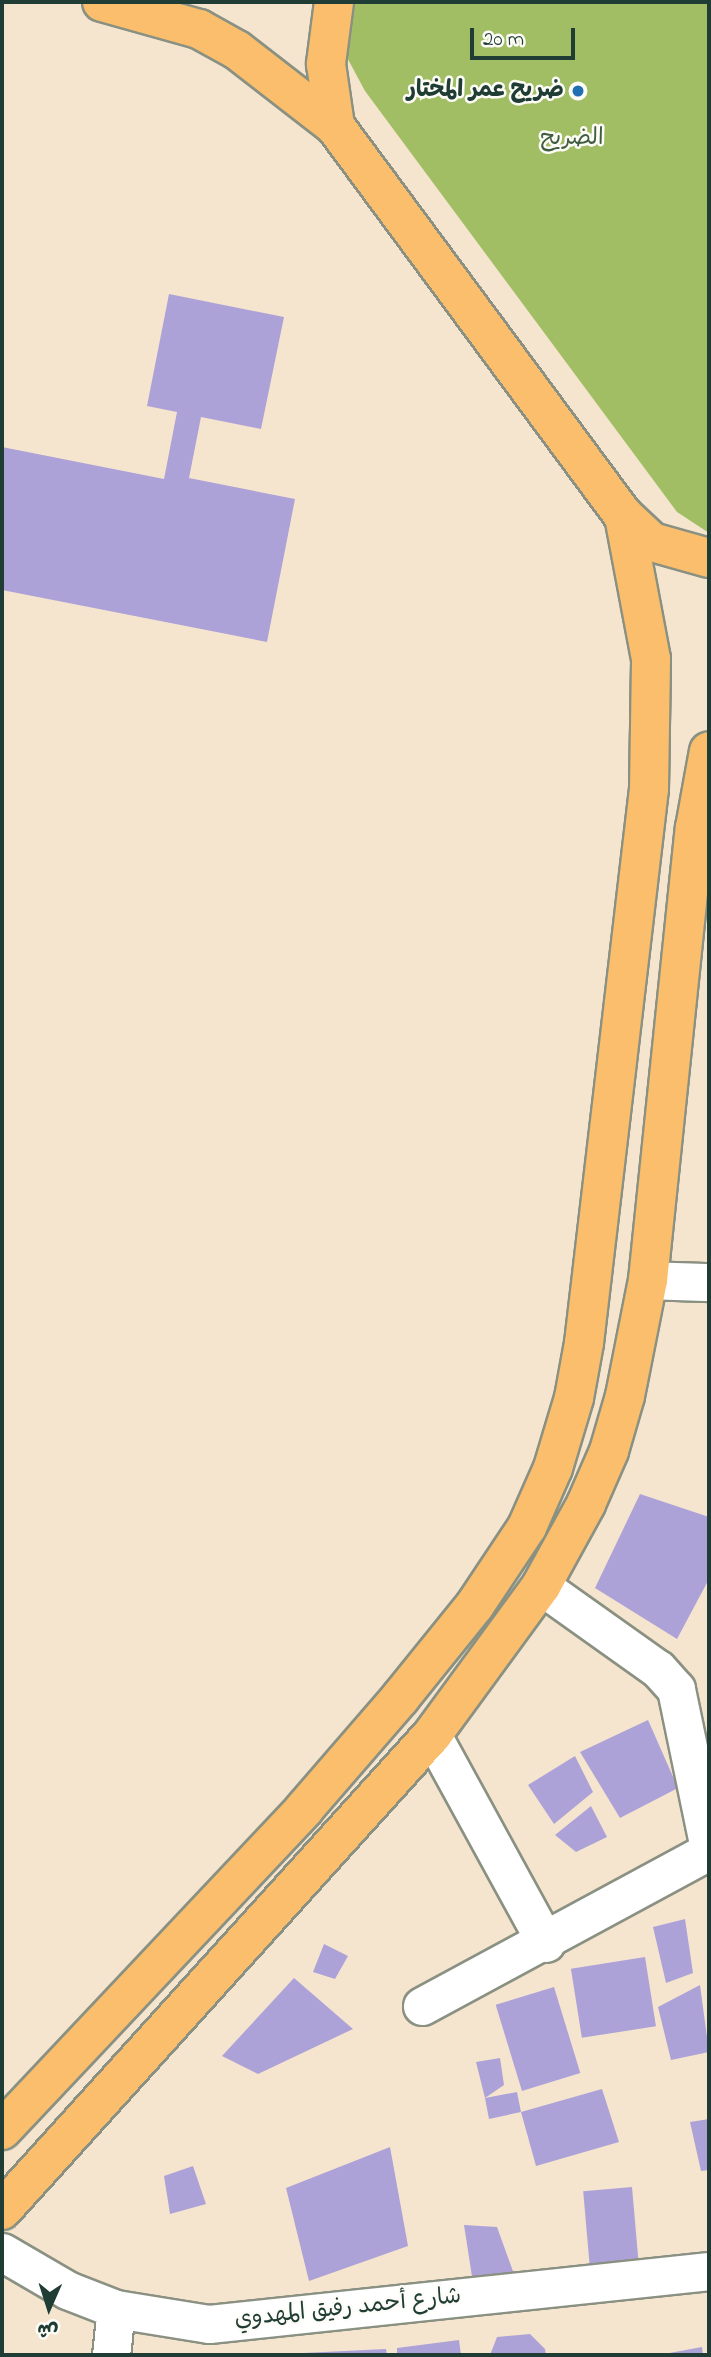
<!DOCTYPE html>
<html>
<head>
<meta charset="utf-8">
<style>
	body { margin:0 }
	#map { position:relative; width:711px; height:2357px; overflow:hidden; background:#f5e5cf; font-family:"Indie Flower","Playpen Sans Arabic",sans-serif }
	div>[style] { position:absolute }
	.green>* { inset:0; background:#a2be65 }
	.building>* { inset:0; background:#ada2d8; transform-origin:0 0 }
	.roads { filter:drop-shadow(2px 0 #8a9182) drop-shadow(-2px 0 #8a9182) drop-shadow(0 2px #8a9182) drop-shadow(0 -2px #8a9182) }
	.minor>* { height:37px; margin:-18.5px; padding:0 18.5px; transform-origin:18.5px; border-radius:18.5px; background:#fff }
	.primary>* { height:38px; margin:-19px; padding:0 19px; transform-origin:19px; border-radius:19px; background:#fabe6d }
	.dots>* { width:19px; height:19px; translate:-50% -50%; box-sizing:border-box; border:4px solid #fdfcf7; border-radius:50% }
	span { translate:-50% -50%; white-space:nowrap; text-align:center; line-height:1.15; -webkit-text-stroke:5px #fdfcf7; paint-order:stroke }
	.poi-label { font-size:23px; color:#1f3d34; font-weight:700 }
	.right { translate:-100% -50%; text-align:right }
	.park-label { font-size:23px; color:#405d40 }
	.street-label { font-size:23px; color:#1f3d34 }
	.frame { position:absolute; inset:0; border:4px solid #1f3d34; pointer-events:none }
	.north { position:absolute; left:14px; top:2273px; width:70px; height:70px; -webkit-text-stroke:5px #fdfcf7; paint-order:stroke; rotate:183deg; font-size:19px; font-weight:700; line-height:28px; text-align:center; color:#1f3d34 }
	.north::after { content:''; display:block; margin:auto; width:24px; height:32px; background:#1f3d34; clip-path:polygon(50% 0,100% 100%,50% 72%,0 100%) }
	.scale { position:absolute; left:470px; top:28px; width:105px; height:32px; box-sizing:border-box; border:4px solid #1f3d34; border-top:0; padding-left:9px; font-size:21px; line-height:24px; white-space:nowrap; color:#1f3d34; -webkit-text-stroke:5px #fdfcf7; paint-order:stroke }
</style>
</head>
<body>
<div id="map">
	<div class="green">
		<div style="clip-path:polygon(355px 2px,709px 2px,709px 533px,677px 512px,365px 91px,343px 50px)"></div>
	</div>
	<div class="building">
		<div style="clip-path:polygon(169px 294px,284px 317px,261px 429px,201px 417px,189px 478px,295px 499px,267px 642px,2px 590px,2px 447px,164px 479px,177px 412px,147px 406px)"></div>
		<div style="clip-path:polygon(640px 1494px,709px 1517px,709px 1579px,677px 1639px,595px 1588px)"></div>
		<div style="clip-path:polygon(648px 1720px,678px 1788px,620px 1818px,580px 1752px)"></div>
		<div style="clip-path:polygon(575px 1756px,593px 1792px,554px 1824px,528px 1785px)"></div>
		<div style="clip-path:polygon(591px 1806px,607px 1837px,576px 1852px,555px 1835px)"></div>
		<div style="clip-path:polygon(685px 1919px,693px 1973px,666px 1983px,653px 1927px)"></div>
		<div style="clip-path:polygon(324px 1944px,348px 1956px,335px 1979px,313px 1972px)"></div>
		<div style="left:645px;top:1957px;width:70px;height:75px;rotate:81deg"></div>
		<div style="clip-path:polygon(294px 1978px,353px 2029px,258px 2074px,222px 2056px)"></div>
		<div style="clip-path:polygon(700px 1985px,709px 2052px,671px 2060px,658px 2007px)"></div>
		<div style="left:554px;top:1987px;width:90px;height:61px;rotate:73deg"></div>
		<div style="clip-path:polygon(500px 2058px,504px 2085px,485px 2098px,476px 2062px)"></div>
		<div style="clip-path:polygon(602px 2089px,619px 2142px,536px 2166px,521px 2112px,489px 2119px,485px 2098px,517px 2092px,521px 2112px)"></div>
		<div style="clip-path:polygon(709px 2119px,709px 2170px,701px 2171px,690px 2122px)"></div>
		<div style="clip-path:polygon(390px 2147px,408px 2246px,309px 2281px,286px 2188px)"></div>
		<div style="clip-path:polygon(193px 2166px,206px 2204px,170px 2214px,164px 2176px)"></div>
		<div style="left:632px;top:2187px;width:79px;height:49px;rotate:85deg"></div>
		<div style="clip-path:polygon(464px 2225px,497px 2227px,514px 2274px,473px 2283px)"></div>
		<div style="clip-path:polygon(530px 2334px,545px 2349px,546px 2355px,490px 2355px,497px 2337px)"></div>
		<div style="clip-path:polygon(459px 2340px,461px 2355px,397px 2355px,397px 2348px)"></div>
		<div style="clip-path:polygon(702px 2347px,703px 2355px,664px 2355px,664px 2354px)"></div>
		<div style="clip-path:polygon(386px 2349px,387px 2355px,303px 2355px,303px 2353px)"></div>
	</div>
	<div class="roads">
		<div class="minor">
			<div style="left:648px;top:1280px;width:61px;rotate:1.9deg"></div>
			<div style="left:541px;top:1586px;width:143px;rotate:35.4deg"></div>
			<div style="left:658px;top:1669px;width:27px;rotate:48deg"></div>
			<div style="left:676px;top:1689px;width:163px;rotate:78.3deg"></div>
			<div style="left:432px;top:1735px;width:237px;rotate:61.3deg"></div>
			<div style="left:422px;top:2006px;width:326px;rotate:-28.4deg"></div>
			<div style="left:2px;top:2252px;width:75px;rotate:30.3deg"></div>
			<div style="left:67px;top:2290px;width:53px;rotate:21.2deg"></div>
			<div style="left:116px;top:2309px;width:94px;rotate:9.2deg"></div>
			<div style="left:209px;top:2324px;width:503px;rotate:-6.05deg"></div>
			<div style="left:111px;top:2355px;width:46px;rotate:-83.8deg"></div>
		</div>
		<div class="primary">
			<div style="left:102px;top:2px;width:101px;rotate:15.6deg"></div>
			<div style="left:199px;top:29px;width:43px;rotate:28.9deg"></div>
			<div style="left:237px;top:50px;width:124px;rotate:37.8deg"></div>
			<div style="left:335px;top:126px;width:485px;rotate:53.5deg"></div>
			<div style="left:624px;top:516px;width:38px;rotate:43deg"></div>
			<div style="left:652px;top:542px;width:59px;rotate:15.7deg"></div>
			<div style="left:334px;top:2px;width:63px;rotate:97.4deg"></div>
			<div style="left:326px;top:64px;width:63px;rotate:81.7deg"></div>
			<div style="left:2px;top:2130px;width:441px;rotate:-46.7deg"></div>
			<div style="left:304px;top:1809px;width:147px;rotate:-49.1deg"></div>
			<div style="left:400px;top:1698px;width:119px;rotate:-51.1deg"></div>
			<div style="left:475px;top:1605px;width:94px;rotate:-56.3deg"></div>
			<div style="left:527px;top:1527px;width:64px;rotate:-66.2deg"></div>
			<div style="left:553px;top:1468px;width:73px;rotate:-73.3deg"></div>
			<div style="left:574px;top:1398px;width:56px;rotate:-79.7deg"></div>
			<div style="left:584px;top:1343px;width:558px;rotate:-83.31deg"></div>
			<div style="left:649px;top:789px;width:130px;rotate:-89.1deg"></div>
			<div style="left:651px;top:659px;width:146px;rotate:-100.7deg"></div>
			<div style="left:2px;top:2210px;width:641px;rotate:-47.85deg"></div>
			<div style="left:432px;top:1735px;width:185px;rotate:-53.8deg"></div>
			<div style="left:541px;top:1586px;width:94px;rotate:-61.2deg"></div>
			<div style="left:586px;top:1504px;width:58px;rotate:-66.5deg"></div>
			<div style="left:609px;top:1451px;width:57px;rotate:-73.8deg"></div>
			<div style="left:625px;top:1396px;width:118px;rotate:-78.8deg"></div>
			<div style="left:648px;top:1280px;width:454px;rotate:-84.1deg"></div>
			<div style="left:695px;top:828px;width:78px;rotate:-79.7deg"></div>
		</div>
	</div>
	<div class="dots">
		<div style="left:578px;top:91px;background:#1f6fb2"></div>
	</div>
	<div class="poi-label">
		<span class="right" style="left:564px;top:91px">ضريح عمر المختار</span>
	</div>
	<div class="park-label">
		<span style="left:572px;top:139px">الضريح</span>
	</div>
	<div class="street-label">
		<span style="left:348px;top:2309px;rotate:-6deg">شارع أحمد رفيق المهدوي</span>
	</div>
	<div class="frame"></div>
	<div class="north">ش</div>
	<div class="scale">20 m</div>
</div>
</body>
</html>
